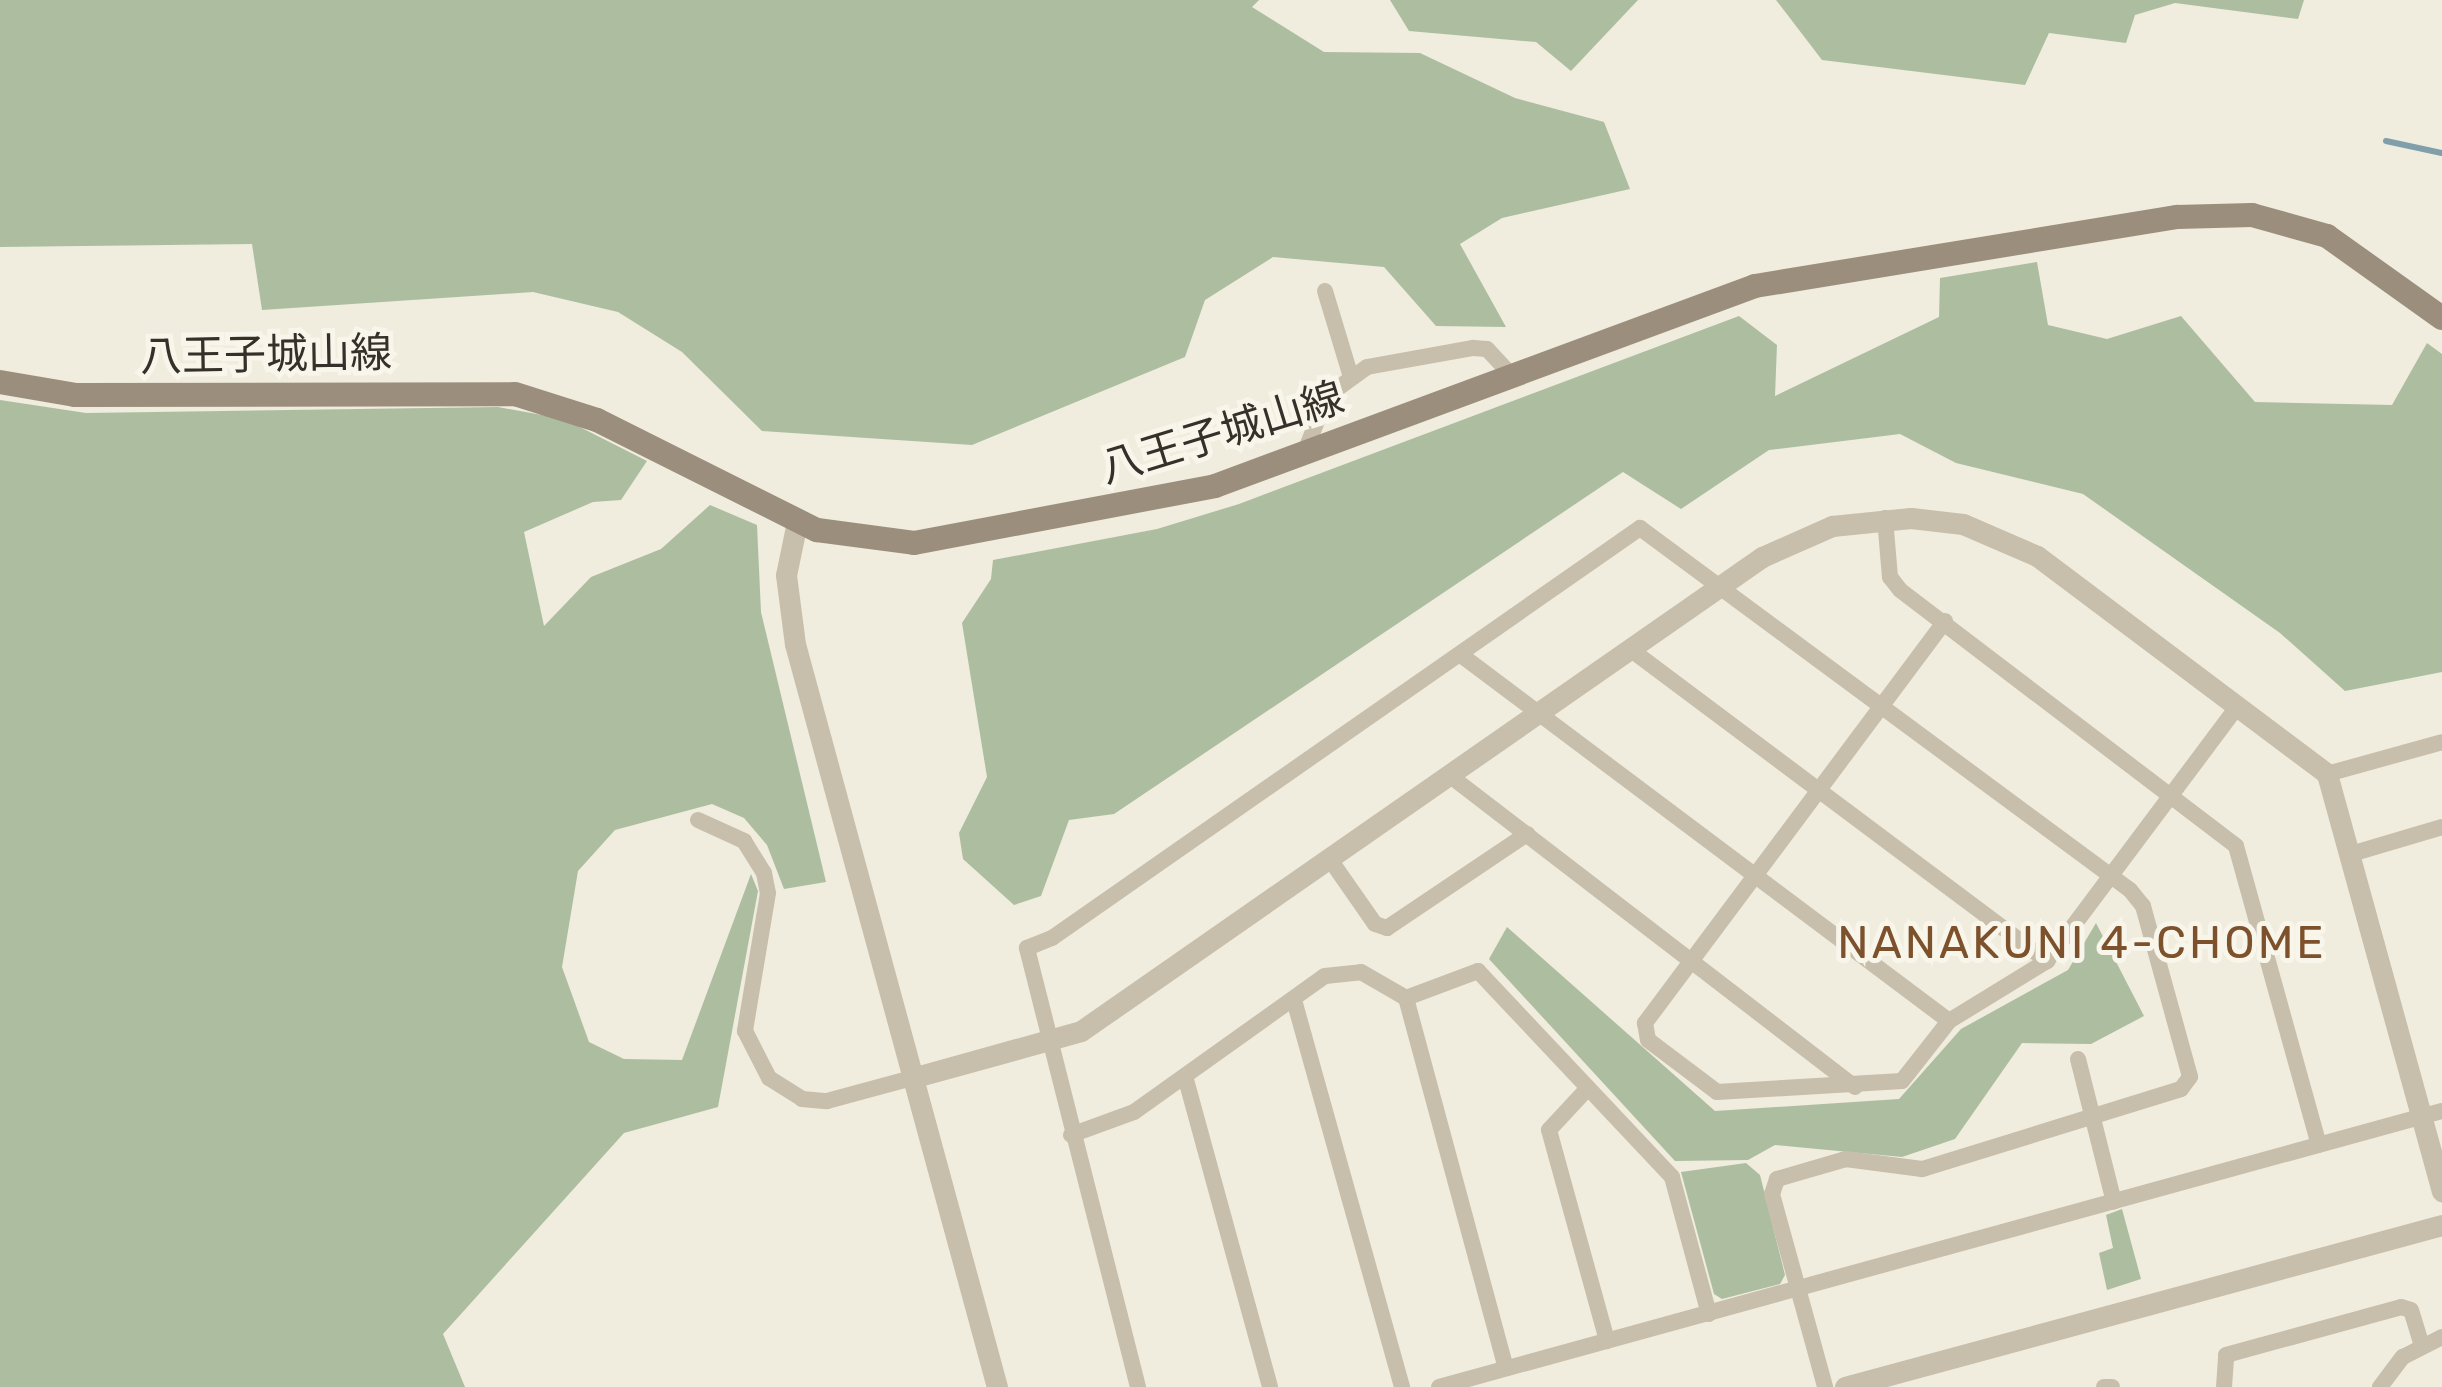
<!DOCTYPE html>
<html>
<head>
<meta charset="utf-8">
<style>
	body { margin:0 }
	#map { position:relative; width:2442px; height:1387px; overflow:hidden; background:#f0ecde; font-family:Rubik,"Noto Sans JP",sans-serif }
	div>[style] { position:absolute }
	.green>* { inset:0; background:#adbea0 }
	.stream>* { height:6px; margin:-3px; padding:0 3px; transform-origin:3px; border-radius:3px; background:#809fab }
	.minor>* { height:16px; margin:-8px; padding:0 8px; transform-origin:8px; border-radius:8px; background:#c7beab }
	.tertiary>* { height:21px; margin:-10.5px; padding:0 10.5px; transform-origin:10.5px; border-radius:10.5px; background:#c7beab }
	.secondary>* { height:24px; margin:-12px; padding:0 12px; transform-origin:12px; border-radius:12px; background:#9b8e7d }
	span { translate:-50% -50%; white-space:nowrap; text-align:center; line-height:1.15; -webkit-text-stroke:10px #f8f5ea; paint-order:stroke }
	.street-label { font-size:42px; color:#36302a }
	.neighbourhood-label { font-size:45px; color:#7d512b; letter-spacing:3px }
</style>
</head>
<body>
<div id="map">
	<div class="green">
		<div style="clip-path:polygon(0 0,1259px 0,1252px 7px,1324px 52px,1420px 53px,1515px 98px,1604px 122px,1630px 189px,1502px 218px,1460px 244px,1506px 327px,1436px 326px,1384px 267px,1273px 257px,1205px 300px,1185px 357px,972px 445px,762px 431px,682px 352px,618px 312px,533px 292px,262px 310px,252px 244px,0 247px)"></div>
		<div style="clip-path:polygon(1390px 0,1638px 0,1571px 71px,1536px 42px,1409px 31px)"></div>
		<div style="clip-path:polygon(1776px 0,2304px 0,2298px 19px,2175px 3px,2135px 15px,2126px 43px,2049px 33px,2025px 85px,1822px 60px)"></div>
		<div style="clip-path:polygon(2037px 262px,2048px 325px,2107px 339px,2181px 316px,2255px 402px,2392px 405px,2427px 343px,2442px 354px,2442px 672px,2345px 691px,2280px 633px,2083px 494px,1956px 463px,1900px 434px,1769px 450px,1681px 509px,1623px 472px,1114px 814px,1069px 820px,1041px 896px,1014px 905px,963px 859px,959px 833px,987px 777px,962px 623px,991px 579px,993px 560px,1157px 529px,1239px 504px,1739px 316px,1777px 345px,1775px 396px,1939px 317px,1940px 278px)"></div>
		<div style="clip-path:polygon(0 400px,86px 413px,498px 407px,564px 419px,647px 461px,621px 500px,593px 502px,524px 532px,544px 626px,591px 577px,661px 549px,710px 505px,757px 525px,761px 612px,826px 882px,784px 889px,767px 845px,744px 818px,712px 804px,615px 830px,578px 871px,562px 967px,589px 1042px,624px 1059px,682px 1060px,751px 874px,758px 891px,718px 1107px,624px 1133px,443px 1334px,465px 1387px,0 1387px)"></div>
		<div style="clip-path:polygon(2096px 923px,2144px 1016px,2091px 1044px,2022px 1043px,1955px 1139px,1902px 1157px,1775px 1145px,1748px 1160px,1675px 1161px,1489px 959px,1507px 927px,1715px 1111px,1899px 1099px,1961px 1029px,2068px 970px)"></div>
		<div style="clip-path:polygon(1746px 1163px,1760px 1175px,1785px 1275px,1780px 1284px,1722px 1299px,1714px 1294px,1681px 1172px)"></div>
		<div style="clip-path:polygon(2122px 1209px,2141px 1279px,2107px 1290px,2099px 1253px,2113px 1248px,2106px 1215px)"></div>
	</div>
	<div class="stream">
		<div style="left:2386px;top:141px;width:57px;rotate:12.1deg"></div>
	</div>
	<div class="minor">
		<div style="left:1325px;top:291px;width:87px;rotate:73.2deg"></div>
		<div style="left:1304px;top:454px;width:62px;rotate:-68.4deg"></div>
		<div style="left:1327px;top:396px;width:49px;rotate:-35.9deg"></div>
		<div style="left:1367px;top:367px;width:108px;rotate:-10.2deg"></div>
		<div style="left:1473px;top:348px;width:14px;rotate:4deg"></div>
		<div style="left:1487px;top:349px;width:35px;rotate:47deg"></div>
		<div style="left:1885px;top:518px;width:59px;rotate:85.2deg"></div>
		<div style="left:1890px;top:577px;width:16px;rotate:52deg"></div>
		<div style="left:1900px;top:590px;width:422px;rotate:37.3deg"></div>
		<div style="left:2236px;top:846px;width:310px;rotate:74.5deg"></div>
		<div style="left:1945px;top:621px;width:502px;rotate:126.73deg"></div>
		<div style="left:1645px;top:1023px;width:17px;rotate:80deg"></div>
		<div style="left:1648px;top:1040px;width:86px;rotate:37deg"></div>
		<div style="left:1717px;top:1092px;width:185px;rotate:-3.4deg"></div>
		<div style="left:1902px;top:1081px;width:76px;rotate:-51.9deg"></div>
		<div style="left:1949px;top:1021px;width:115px;rotate:-31.5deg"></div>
		<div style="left:2047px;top:961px;width:319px;rotate:-53.2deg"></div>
		<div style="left:1630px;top:649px;width:521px;rotate:36.8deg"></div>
		<div style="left:1461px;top:655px;width:610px;rotate:36.87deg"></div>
		<div style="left:2327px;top:774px;width:119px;rotate:-15.5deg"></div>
		<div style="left:1449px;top:775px;width:512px;rotate:37.54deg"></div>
		<div style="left:698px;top:820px;width:51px;rotate:24.5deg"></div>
		<div style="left:744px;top:841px;width:38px;rotate:58deg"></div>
		<div style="left:764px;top:873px;width:20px;rotate:79deg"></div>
		<div style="left:768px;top:893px;width:140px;rotate:99.5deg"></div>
		<div style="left:745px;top:1031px;width:53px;rotate:62.9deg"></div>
		<div style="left:769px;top:1078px;width:39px;rotate:32deg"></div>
		<div style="left:802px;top:1099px;width:25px;rotate:5deg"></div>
		<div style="left:827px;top:1101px;width:88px;rotate:-15.1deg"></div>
		<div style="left:2351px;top:854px;width:95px;rotate:-16.5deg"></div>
		<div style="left:1329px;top:858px;width:80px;rotate:55.1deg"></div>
		<div style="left:1375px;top:924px;width:13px;rotate:18deg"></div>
		<div style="left:1387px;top:928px;width:169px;rotate:-33.9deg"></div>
		<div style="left:1406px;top:998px;width:383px;rotate:74.9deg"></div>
		<div style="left:1294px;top:1000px;width:402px;rotate:74.4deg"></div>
		<div style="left:2078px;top:1059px;width:147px;rotate:75.9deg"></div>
		<div style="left:1185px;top:1076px;width:322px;rotate:74.7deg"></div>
		<div style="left:1588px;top:1088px;width:57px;rotate:132.9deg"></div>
		<div style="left:1549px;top:1130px;width:219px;rotate:74.6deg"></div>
		<div style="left:1071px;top:1135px;width:67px;rotate:-20.1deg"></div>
		<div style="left:1134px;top:1112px;width:234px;rotate:-35.5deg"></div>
		<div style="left:1325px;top:976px;width:36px;rotate:-6deg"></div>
		<div style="left:1361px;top:972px;width:52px;rotate:30deg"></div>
		<div style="left:1406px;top:998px;width:77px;rotate:-20.6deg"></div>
		<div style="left:1478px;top:971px;width:283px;rotate:46.7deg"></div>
		<div style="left:1672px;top:1177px;width:142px;rotate:74.9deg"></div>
		<div style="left:1138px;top:1387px;width:453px;rotate:-104.2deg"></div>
		<div style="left:1027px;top:948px;width:27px;rotate:-22deg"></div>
		<div style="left:1052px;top:938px;width:717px;rotate:-34.89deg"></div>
		<div style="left:1640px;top:528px;width:609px;rotate:36.46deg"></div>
		<div style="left:2130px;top:890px;width:21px;rotate:51deg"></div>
		<div style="left:2143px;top:906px;width:177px;rotate:74.6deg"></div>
		<div style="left:2190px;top:1077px;width:15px;rotate:127deg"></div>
		<div style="left:2181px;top:1089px;width:271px;rotate:162.8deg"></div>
		<div style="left:1922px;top:1169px;width:77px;rotate:-172.5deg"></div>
		<div style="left:1846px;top:1159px;width:72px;rotate:163.8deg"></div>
		<div style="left:1777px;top:1179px;width:16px;rotate:108deg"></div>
		<div style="left:1772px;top:1194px;width:200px;rotate:74.6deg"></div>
		<div style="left:1439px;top:1387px;width:1040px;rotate:-15.39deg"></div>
		<div style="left:2104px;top:1387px;width:8px"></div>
		<div style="left:2224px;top:1387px;width:32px;rotate:-86deg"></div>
		<div style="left:2226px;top:1355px;width:181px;rotate:-15.3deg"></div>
		<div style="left:2401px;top:1307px;width:10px;rotate:17deg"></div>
		<div style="left:2411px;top:1310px;width:34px;rotate:73deg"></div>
		<div style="left:2380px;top:1387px;width:38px;rotate:-53deg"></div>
		<div style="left:2403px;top:1357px;width:44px;rotate:-27.1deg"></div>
	</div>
	<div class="tertiary">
		<div style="left:797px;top:522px;width:54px;rotate:101.7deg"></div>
		<div style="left:786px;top:575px;width:70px;rotate:82.6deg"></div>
		<div style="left:795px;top:644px;width:770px;rotate:74.79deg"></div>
		<div style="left:912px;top:1078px;width:175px;rotate:-15.5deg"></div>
		<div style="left:1081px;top:1031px;width:830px;rotate:-34.84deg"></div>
		<div style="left:1762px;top:557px;width:77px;rotate:-23.9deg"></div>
		<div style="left:1832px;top:526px;width:79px;rotate:-5.8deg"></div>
		<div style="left:1911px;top:518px;width:52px;rotate:6.6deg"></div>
		<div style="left:1963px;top:524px;width:81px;rotate:23.4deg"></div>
		<div style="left:2037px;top:556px;width:363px;rotate:36.9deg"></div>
		<div style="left:2327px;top:774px;width:433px;rotate:74.6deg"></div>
		<div style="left:1845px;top:1387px;width:619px;rotate:-15.18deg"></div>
	</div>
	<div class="secondary">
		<div style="left:0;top:382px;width:76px;rotate:9.8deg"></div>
		<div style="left:75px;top:395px;width:440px;rotate:-0.1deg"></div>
		<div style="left:515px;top:394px;width:86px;rotate:17.6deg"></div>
		<div style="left:597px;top:420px;width:246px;rotate:26.6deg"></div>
		<div style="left:817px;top:530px;width:98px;rotate:7.6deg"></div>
		<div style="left:914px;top:543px;width:306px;rotate:-10.7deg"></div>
		<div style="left:1215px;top:486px;width:576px;rotate:-20.32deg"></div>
		<div style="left:1755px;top:286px;width:428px;rotate:-9.3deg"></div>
		<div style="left:2177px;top:217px;width:75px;rotate:-1.5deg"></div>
		<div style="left:2252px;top:215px;width:78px;rotate:15.6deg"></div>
		<div style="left:2327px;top:236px;width:141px;rotate:35.5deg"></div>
	</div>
	<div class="street-label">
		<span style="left:266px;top:355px;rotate:-1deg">八王子城山線</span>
		<span style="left:1222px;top:433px;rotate:-17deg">八王子城山線</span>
	</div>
	<div class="neighbourhood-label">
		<span style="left:2082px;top:943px">NANAKUNI 4-CHOME</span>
	</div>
</div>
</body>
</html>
